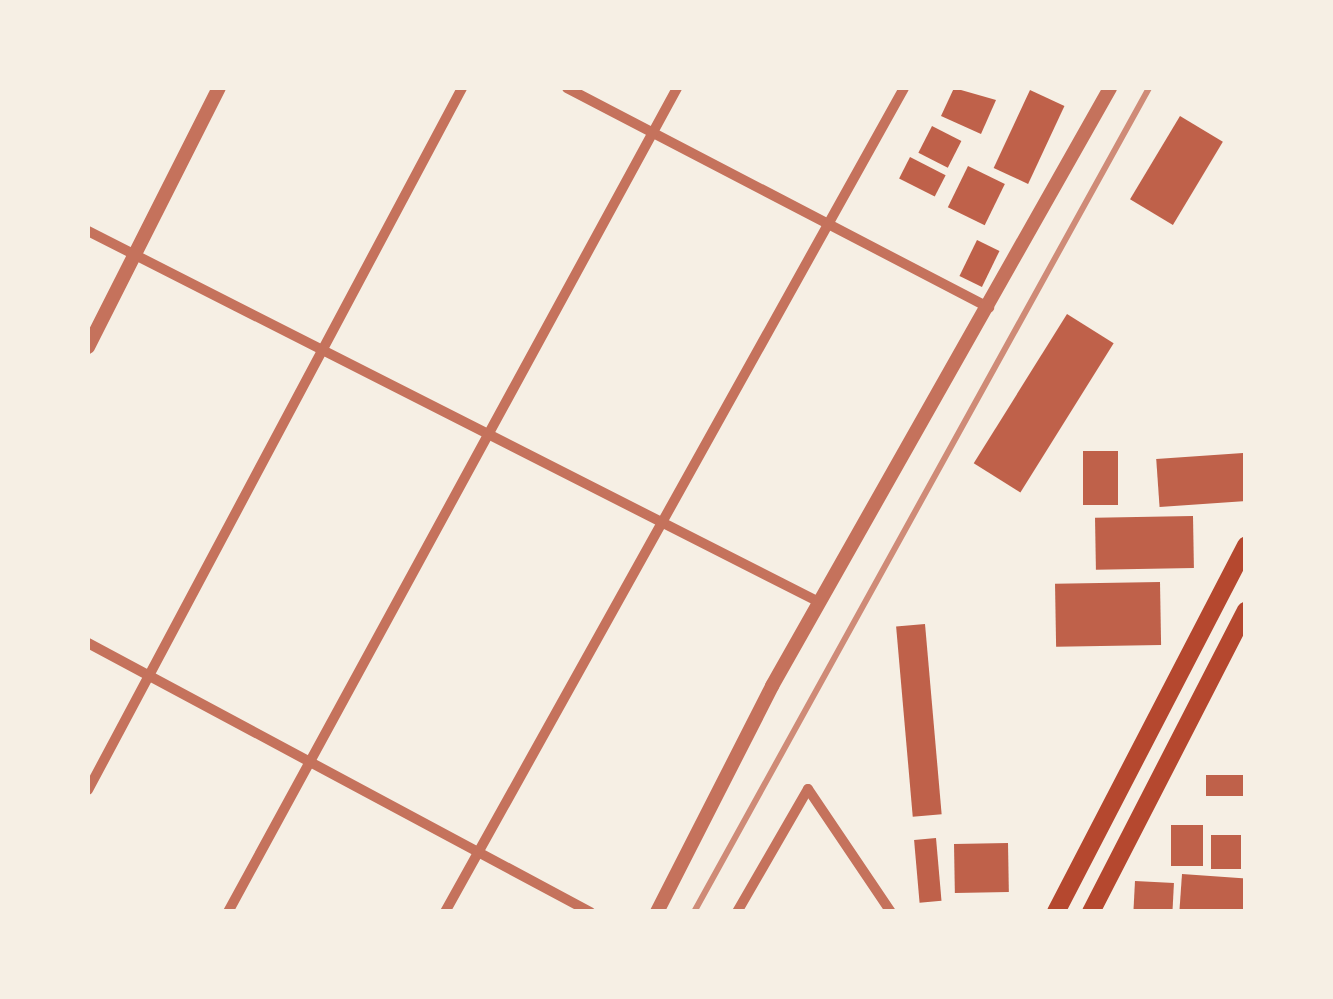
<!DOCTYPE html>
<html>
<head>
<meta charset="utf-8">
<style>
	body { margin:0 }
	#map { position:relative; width:1333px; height:999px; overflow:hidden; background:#f6efe4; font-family:"Space Grotesk",sans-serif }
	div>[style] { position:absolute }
	.building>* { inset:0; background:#bf614a; transform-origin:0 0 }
	.minor>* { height:10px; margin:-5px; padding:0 5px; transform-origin:5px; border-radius:5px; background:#c5725c }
	.tertiary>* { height:14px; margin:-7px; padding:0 7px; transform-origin:7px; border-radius:7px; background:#c5725c }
	.trunk>* { height:18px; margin:-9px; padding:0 9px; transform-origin:9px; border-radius:9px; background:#b5482f }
	.rail>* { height:6px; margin:-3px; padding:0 3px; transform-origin:3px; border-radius:3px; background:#cf8b77 }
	span { translate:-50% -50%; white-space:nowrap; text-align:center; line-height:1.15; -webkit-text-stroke:8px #f6efe4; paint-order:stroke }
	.frame { position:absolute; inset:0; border:90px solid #f6efe4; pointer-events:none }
</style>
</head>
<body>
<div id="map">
	<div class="building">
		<div style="clip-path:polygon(954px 88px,996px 100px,981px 134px,941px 116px)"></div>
		<div style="left:1030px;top:90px;width:38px;height:86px;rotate:25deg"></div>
		<div style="left:1180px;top:116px;width:50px;height:97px;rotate:31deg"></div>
		<div style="left:932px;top:126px;width:33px;height:30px;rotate:27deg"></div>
		<div style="left:910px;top:157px;width:40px;height:24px;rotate:27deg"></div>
		<div style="left:968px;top:166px;width:41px;height:46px;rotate:26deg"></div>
		<div style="left:977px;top:240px;width:25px;height:40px;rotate:26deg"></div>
		<div style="left:1067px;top:314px;width:55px;height:176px;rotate:32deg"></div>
		<div style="left:1083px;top:451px;width:35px;height:54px"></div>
		<div style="left:1243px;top:453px;width:48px;height:87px;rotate:86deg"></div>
		<div style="left:1193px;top:516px;width:52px;height:98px;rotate:89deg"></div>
		<div style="left:1160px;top:582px;width:63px;height:105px;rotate:89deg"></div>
		<div style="left:925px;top:624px;width:191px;height:29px;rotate:85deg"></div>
		<div style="left:1245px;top:775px;width:21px;height:39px;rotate:90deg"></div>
		<div style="left:1171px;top:825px;width:32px;height:41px"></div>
		<div style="left:1211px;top:835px;width:30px;height:34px"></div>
		<div style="left:936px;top:838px;width:63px;height:22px;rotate:85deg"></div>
		<div style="left:1008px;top:843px;width:49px;height:54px;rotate:89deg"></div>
		<div style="left:1182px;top:874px;width:64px;height:38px;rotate:4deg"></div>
		<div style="left:1135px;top:881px;width:39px;height:31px;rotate:3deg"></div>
	</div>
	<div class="minor">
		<div style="left:567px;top:88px;width:476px;rotate:27.5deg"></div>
		<div style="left:88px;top:231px;width:820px;rotate:26.91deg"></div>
		<div style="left:88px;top:643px;width:570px;rotate:28.18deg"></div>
		<div style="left:88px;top:790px;width:795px;rotate:-61.95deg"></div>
		<div style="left:228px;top:912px;width:938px;rotate:-61.41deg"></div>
		<div style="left:445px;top:912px;width:943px;rotate:-60.88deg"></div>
		<div style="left:737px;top:912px;width:142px;rotate:-60deg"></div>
		<div style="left:808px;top:789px;width:148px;rotate:56deg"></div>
	</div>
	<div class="tertiary">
		<div style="left:88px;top:347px;width:290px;rotate:-63.2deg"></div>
		<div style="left:657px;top:912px;width:254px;rotate:-63deg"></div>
		<div style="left:772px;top:686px;width:687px;rotate:-60.52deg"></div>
	</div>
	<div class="trunk">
		<div style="left:1056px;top:912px;width:413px;rotate:-62.6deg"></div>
		<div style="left:1091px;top:912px;width:339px;rotate:-62.8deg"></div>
	</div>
	<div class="rail">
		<div style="left:694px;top:912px;width:941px;rotate:-61.09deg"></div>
	</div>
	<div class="frame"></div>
</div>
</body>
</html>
